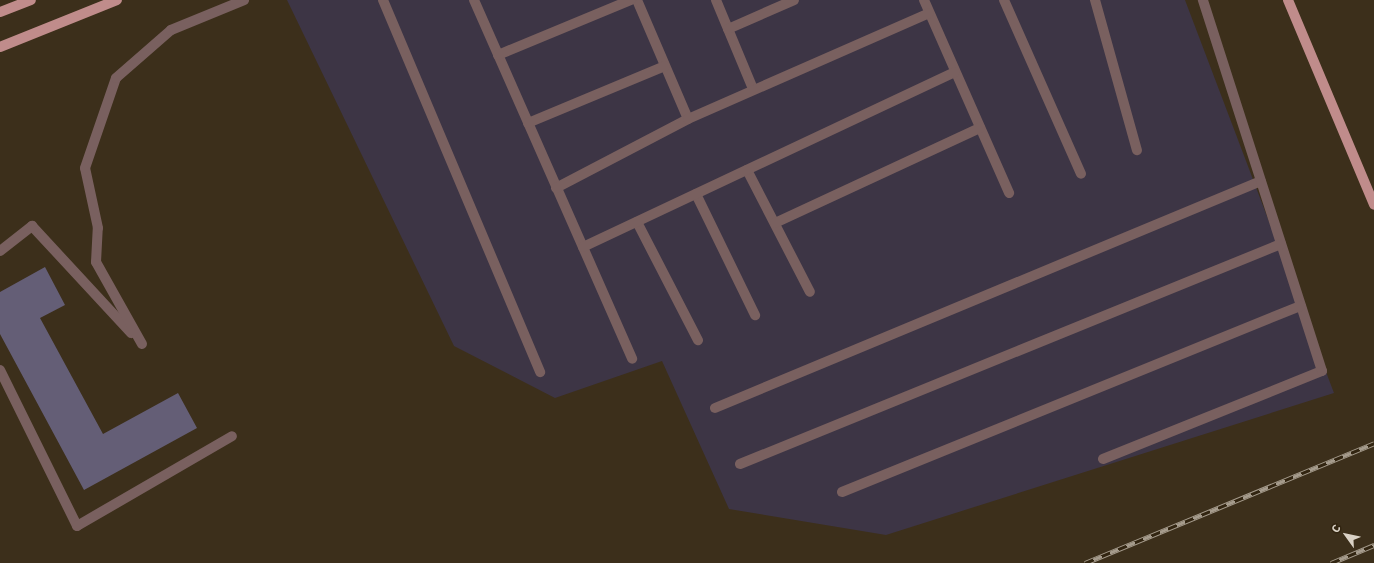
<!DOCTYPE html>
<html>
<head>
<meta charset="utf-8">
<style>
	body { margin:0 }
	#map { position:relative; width:1374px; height:563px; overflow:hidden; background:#3c2f1b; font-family:"IBM Plex Sans",sans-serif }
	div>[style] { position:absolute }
	.industrial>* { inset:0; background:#3d3545 }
	.building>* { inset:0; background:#645e76 }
	.minor>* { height:10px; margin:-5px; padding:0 5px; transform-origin:5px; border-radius:5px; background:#79605f }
	.major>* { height:10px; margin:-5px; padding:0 5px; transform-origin:5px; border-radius:5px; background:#c08c8b }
	.rail>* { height:4.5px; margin-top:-2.25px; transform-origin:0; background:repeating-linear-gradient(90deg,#322511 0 9px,#a59b8c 0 18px); box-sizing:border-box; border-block:1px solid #a59b8c }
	span { translate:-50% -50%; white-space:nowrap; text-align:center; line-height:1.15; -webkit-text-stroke:3px #322511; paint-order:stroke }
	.north { position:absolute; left:1326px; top:515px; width:40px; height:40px; -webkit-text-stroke:3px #322511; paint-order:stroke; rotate:303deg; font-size:11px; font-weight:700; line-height:16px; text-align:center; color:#dad2c6 }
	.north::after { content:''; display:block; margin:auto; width:14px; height:18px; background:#dad2c6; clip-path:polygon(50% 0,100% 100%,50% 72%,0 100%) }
</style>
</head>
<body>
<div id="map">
	<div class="industrial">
		<div style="clip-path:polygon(287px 0,1185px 0,1334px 393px,886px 535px,729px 509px,662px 361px,555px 398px,454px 346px)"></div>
	</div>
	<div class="building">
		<div style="clip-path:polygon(45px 267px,65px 305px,40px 318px,103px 434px,178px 393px,197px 428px,84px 490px,0 334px,0 292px)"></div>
	</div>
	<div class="minor">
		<div style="left:383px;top:0;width:404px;rotate:67.1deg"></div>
		<div style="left:474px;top:0;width:392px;rotate:66.2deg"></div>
		<div style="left:637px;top:0;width:129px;rotate:66.8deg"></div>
		<div style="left:716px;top:0;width:96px;rotate:67.4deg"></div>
		<div style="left:924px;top:0;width:211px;rotate:66.2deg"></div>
		<div style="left:1004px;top:0;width:190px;rotate:66.1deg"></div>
		<div style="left:1095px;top:0;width:156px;rotate:74.4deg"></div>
		<div style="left:728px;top:29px;width:72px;rotate:-23.7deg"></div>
		<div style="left:498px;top:55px;width:144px;rotate:-22.5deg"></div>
		<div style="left:528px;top:123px;width:148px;rotate:-22.6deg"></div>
		<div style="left:747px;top:170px;width:137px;rotate:62.7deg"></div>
		<div style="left:556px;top:188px;width:149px;rotate:-27.6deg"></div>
		<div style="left:688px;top:119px;width:263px;rotate:-23.7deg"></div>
		<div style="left:696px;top:194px;width:135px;rotate:64deg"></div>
		<div style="left:637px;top:222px;width:133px;rotate:62.7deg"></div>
		<div style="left:775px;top:223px;width:226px;rotate:-24.9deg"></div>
		<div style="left:583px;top:247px;width:411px;rotate:-25.2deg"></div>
		<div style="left:0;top:251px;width:41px;rotate:-38deg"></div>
		<div style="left:32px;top:226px;width:146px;rotate:47.2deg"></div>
		<div style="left:142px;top:344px;width:94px;rotate:-119.3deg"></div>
		<div style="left:96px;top:262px;width:34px;rotate:-87deg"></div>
		<div style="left:98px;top:228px;width:61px;rotate:-102.2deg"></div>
		<div style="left:85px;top:168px;width:95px;rotate:-71deg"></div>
		<div style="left:116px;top:78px;width:73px;rotate:-41.1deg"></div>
		<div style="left:171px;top:30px;width:79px;rotate:-22.3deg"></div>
		<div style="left:0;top:370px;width:174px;rotate:63.7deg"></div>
		<div style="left:77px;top:526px;width:179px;rotate:-30.1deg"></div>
		<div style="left:715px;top:408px;width:591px;rotate:-22.58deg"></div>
		<div style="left:1103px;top:459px;width:236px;rotate:-21.9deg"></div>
		<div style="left:1322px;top:371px;width:390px;rotate:-107.8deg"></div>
		<div style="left:740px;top:464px;width:584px;rotate:-22.13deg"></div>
		<div style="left:842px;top:492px;width:495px;rotate:-22.1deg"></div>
	</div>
	<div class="major">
		<div style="left:1288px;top:0;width:222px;rotate:67.2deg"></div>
		<div style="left:0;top:12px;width:33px;rotate:-21deg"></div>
		<div style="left:0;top:47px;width:126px;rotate:-21.9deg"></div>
	</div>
	<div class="rail">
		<div style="left:1085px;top:563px;width:313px;rotate:-22.5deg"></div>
		<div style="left:1331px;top:563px;width:47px;rotate:-22.7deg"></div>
	</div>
	<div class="north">С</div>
</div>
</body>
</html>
